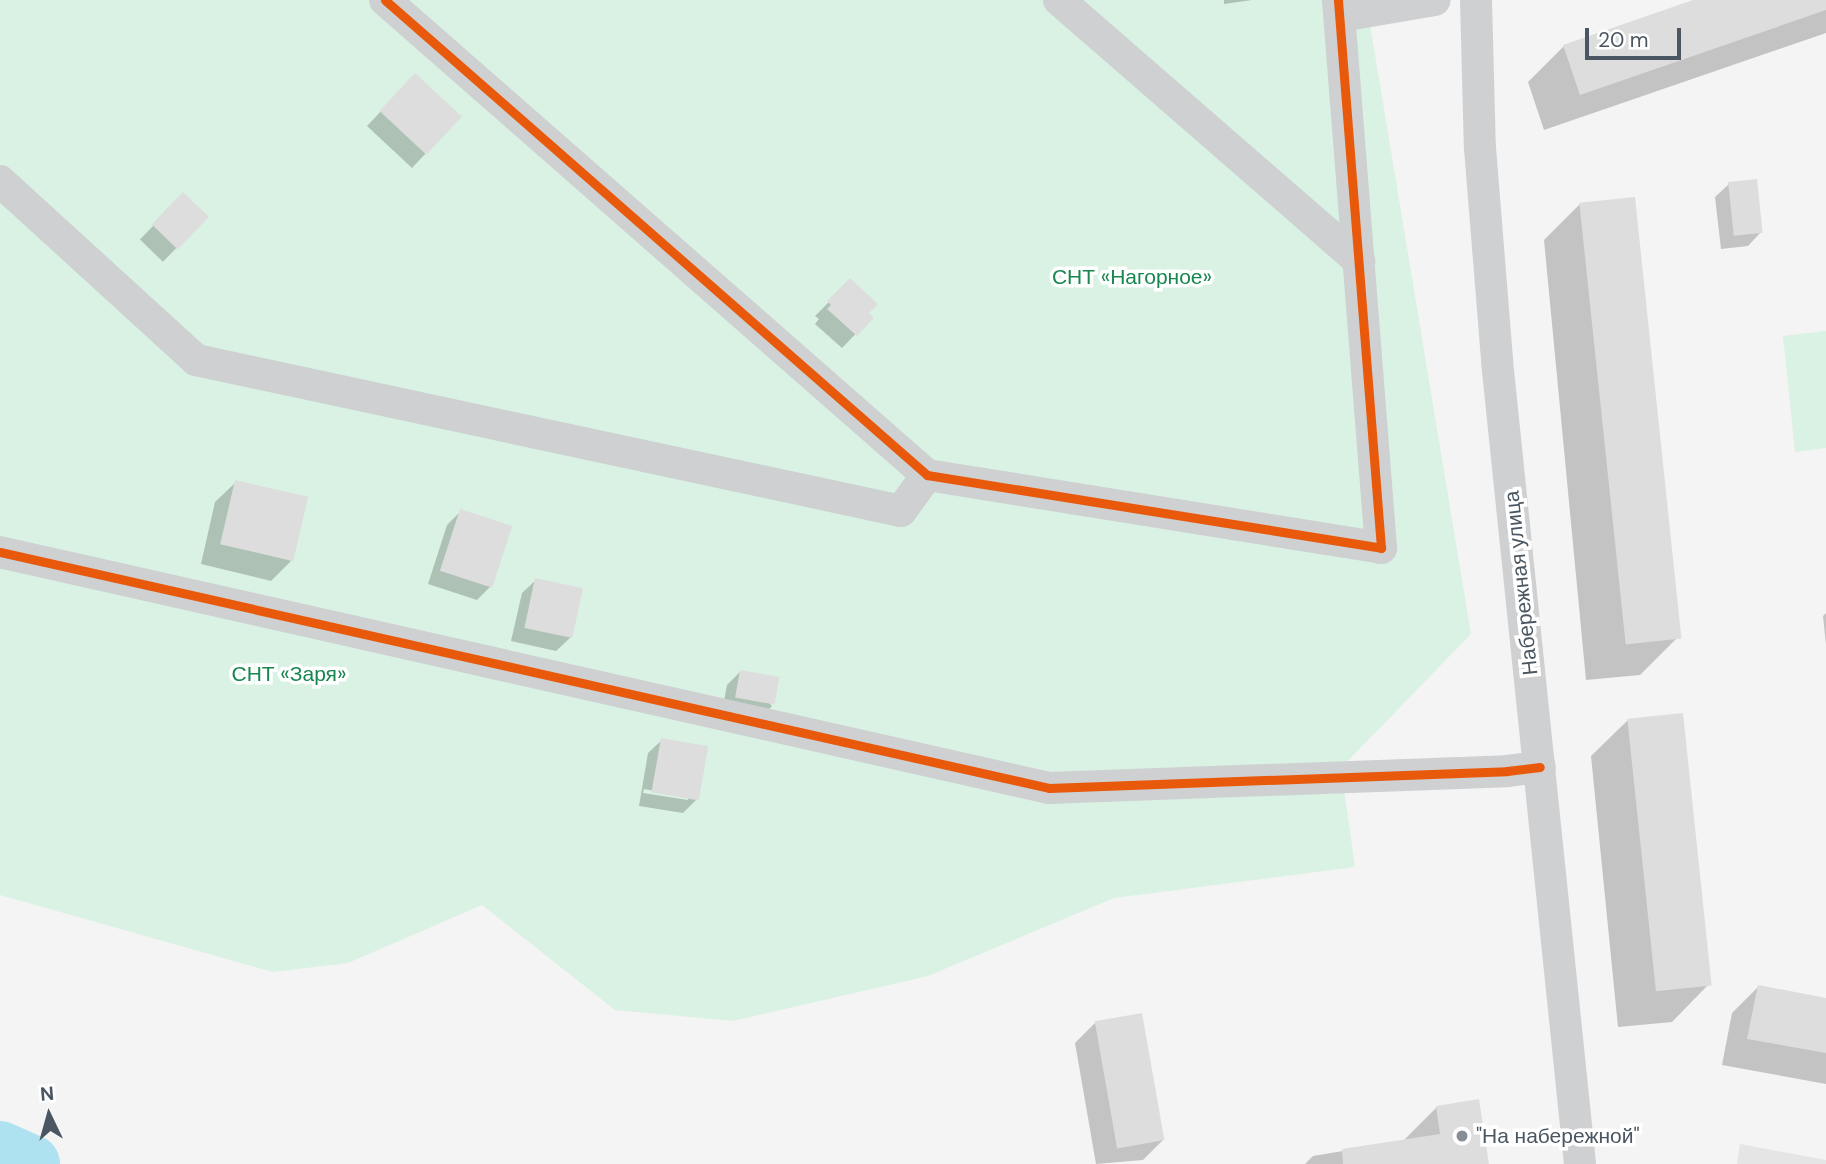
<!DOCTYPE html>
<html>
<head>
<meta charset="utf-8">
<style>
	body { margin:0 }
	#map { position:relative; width:1826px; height:1164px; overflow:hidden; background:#f4f4f4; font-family:"DM Sans",sans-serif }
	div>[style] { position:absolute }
	.education>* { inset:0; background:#e6e5e6 }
	.green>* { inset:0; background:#d9f2e3 }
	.shadow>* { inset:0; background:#0003; transform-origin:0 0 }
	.river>* { height:58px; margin:-29px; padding:0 29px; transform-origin:29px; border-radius:29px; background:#aee2f0 }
	.building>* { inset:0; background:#ddddde; transform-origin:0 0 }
	.minor>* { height:32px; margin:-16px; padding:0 16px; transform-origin:16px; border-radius:16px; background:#ced0d2 }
	.cycleway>* { height:9px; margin:-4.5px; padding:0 4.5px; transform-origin:4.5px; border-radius:4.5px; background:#e8590c }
	.dots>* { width:19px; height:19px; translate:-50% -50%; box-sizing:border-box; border:4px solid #fff; border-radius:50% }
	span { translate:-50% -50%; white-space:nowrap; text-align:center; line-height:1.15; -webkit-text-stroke:7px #fff; paint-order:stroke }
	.park-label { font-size:21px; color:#17864f }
	.street-label { font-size:21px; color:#4a5661 }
	.poi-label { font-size:21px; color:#4a5661 }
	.left { translate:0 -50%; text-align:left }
	.north { position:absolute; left:14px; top:1080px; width:70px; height:70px; -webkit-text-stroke:5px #fff; paint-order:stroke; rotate:355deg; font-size:19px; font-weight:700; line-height:28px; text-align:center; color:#4a5661 }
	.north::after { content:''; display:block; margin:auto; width:24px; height:32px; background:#4a5661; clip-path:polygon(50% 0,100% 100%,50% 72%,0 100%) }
	.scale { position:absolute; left:1585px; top:28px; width:96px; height:32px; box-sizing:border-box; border:4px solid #4a5661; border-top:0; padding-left:9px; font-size:21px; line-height:24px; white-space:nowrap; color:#4a5661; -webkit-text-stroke:5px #fff; paint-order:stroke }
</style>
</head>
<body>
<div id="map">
	<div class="education">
		<div style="clip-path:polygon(1740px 1144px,1826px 1160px,1826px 1164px,1737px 1164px)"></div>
	</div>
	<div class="green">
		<div style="clip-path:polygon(0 0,1366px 0,1471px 634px,1341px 768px,1355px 867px,1114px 898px,928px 976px,733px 1021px,615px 1010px,482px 905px,348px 963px,273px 972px,0 895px)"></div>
		<div style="clip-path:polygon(1826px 331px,1826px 448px,1795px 452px,1783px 336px)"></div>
	</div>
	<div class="shadow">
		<div style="clip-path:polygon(1224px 0,1252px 0,1224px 4px)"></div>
		<div style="clip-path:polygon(1698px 0,1826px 0,1826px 33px,1544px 130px,1528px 82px,1564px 46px)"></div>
		<div style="clip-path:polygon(402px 89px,460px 117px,412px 168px,367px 126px)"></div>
		<div style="clip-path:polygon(1729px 184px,1761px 232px,1748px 246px,1721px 249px,1715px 197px)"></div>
		<div style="left:183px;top:195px;width:32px;height:62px;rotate:44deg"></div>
		<div style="clip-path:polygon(1580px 204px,1676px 639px,1640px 675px,1586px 680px,1544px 240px)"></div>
		<div style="clip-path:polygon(850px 281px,871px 318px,842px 348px,815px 324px,819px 319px,815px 316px)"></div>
		<div style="clip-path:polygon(236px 482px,291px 561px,271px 581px,201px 564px,215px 502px)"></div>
		<div style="clip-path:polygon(461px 511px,491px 586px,477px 600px,428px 584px,447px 525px)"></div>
		<div style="clip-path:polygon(536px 580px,581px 590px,570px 638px,556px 651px,511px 641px,522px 593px)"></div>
		<div style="clip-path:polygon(1826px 613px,1826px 645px,1823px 616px)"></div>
		<div style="clip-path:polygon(740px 672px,772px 706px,759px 720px,722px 712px,727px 685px)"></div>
		<div style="clip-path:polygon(1628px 720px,1708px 985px,1672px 1022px,1618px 1027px,1591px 756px)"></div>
		<div style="clip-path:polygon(evenodd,662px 740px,697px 799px,683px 813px,639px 806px,648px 753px,662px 740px,644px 789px,688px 797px,688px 800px,643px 793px,644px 789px)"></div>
		<div style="clip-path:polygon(1758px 987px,1826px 999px,1826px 1084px,1722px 1065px,1732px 1013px)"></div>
		<div style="clip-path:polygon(1095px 1023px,1163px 1140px,1143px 1160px,1096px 1164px,1075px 1043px)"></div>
		<div style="clip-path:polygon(1437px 1107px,1485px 1164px,1305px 1164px,1313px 1156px,1403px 1141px)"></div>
	</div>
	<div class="river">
		<div style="left:0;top:1150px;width:34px;rotate:24deg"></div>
	</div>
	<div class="building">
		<div style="clip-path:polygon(1693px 0,1826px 0,1826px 10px,1580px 95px,1563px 45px)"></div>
		<div style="left:415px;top:73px;width:64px;height:52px;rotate:43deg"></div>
		<div style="left:1757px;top:179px;width:54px;height:29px;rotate:84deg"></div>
		<div style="left:183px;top:192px;width:36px;height:45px;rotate:44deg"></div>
		<div style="left:1635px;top:197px;width:444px;height:56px;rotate:84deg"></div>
		<div style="clip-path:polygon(850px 278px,878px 304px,869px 313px,874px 318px,857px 336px,827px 309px,831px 305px,827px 301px)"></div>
		<div style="left:235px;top:480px;width:75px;height:66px;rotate:13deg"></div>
		<div style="left:460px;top:509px;width:55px;height:65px;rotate:18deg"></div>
		<div style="left:535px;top:578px;width:49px;height:51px;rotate:12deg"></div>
		<div style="left:740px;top:670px;width:40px;height:28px;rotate:10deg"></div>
		<div style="left:1683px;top:713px;width:274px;height:56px;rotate:84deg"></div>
		<div style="left:661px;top:738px;width:48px;height:55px;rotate:10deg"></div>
		<div style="clip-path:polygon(1758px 985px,1826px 998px,1826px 1053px,1747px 1039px)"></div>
		<div style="left:1142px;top:1013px;width:129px;height:48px;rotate:80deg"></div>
		<div style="clip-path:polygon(1479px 1099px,1489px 1164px,1343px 1164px,1342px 1149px,1440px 1134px,1436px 1106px)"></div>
	</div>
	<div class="minor">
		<div style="left:385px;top:0;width:721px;rotate:41.23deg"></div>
		<div style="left:927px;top:475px;width:460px;rotate:9.1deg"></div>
		<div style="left:1381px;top:548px;width:550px;rotate:-94.49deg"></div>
		<div style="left:1059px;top:0;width:398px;rotate:41deg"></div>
		<div style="left:1476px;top:0;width:148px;rotate:88.5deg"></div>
		<div style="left:1480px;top:148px;width:214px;rotate:85.4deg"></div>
		<div style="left:1497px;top:361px;width:807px;rotate:84.1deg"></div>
		<div style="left:1341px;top:16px;width:95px;rotate:-9.7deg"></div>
		<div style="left:0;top:181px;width:265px;rotate:42.4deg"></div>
		<div style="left:196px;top:360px;width:721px;rotate:12.09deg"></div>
		<div style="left:901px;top:511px;width:44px;rotate:-54.2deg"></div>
		<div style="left:0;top:552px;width:1075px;rotate:12.68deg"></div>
		<div style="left:1049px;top:788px;width:458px;rotate:-2.1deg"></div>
		<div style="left:1507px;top:771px;width:33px;rotate:-7deg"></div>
	</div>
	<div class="cycleway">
		<div style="left:385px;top:0;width:721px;rotate:41.23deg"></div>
		<div style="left:927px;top:475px;width:460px;rotate:9.1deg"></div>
		<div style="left:1381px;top:548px;width:550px;rotate:-94.49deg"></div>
		<div style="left:0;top:552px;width:1075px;rotate:12.68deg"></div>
		<div style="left:1049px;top:788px;width:458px;rotate:-2.1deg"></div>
		<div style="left:1507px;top:771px;width:33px;rotate:-7deg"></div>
	</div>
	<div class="dots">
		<div style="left:1462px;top:1136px;background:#868d94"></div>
	</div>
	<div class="park-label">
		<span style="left:1132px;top:277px">СНТ «Нагорное»</span>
		<span style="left:289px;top:674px">СНТ «Заря»</span>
	</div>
	<div class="street-label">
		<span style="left:1521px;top:583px;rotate:-96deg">Набережная улица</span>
	</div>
	<div class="poi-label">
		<span class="left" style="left:1476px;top:1136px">"На набережной"</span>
	</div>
	<div class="north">N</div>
	<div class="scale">20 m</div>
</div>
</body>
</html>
